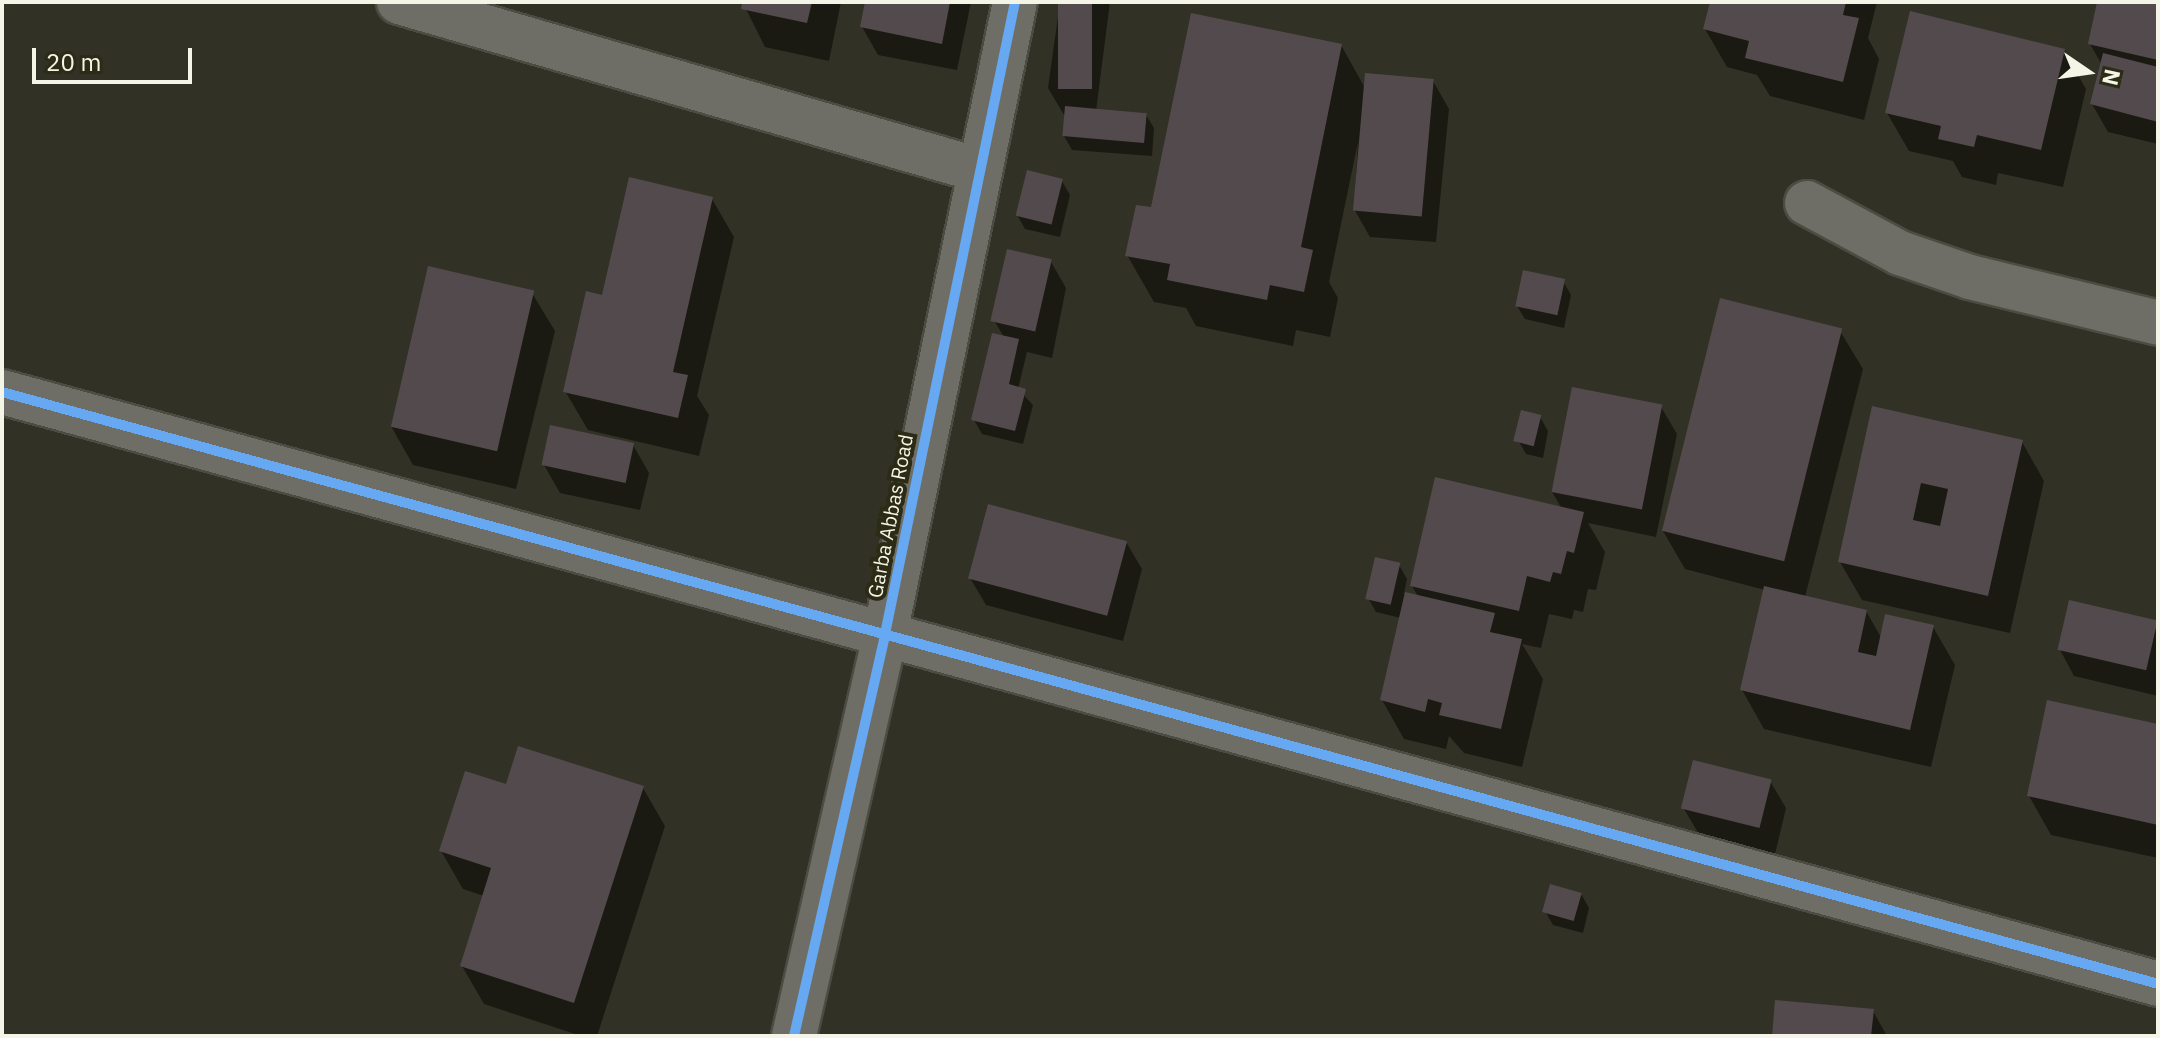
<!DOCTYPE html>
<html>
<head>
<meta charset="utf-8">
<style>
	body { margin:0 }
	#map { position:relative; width:2160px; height:1038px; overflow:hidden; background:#313125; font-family:"IBM Plex Sans",sans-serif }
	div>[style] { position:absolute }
	.shadow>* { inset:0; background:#0007 }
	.building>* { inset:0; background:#534a4e; transform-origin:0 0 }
	.roads { filter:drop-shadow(2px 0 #4c4c42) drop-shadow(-2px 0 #4c4c42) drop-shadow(0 2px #4c4c42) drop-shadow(0 -2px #4c4c42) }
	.minor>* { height:44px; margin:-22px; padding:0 22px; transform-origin:22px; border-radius:22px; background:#6e6e66 }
	.cycleway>* { height:10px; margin:-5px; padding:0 5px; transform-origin:5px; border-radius:5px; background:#66a8f1 }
	span { translate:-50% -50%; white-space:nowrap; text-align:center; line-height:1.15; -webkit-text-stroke:8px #2c2b16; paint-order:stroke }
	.street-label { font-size:20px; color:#f4f4e7 }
	.frame { position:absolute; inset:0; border:4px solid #f4f4e7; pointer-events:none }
	.north { position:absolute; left:2048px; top:32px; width:80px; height:80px; -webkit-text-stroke:6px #2c2b16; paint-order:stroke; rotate:103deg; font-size:22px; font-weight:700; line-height:32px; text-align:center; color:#f4f4e7 }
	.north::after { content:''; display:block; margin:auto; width:28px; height:36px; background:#f4f4e7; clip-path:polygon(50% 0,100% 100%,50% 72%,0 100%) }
	.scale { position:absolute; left:32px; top:48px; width:160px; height:36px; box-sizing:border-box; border:4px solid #f4f4e7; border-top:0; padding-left:10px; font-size:24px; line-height:28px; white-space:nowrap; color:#f4f4e7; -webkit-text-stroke:6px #2c2b16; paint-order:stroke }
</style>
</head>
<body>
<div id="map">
	<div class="shadow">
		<div style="clip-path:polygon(727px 2px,841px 2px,829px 61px,765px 47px,744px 5px)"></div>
		<div style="clip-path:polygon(867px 2px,971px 2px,957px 70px,878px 55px,862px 27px)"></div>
		<div style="clip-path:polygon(1060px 2px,1110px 2px,1096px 111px,1146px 115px,1154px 128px,1152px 156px,1072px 150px,1064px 136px,1064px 115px,1048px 88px)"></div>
		<div style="clip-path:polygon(1712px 2px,1877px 2px,1868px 38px,1879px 59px,1864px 120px,1770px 96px,1757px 75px,1727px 67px,1705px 29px)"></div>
		<div style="clip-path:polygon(2099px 2px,2158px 2px,2158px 144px,2108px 132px,2092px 104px,2102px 65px,2090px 44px)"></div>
		<div style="clip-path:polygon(1341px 45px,1365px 88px,1433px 81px,1449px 109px,1436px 242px,1370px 237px,1354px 209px,1358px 142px,1329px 282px,1338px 298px,1330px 337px,1296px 330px,1293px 346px,1196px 326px,1186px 308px,1154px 302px,1127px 255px,1153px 210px)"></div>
		<div style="clip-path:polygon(2064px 51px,2086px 89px,2063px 187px,1998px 173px,1996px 185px,1962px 177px,1953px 161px,1909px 151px,1887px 113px)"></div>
		<div style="clip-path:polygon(1062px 181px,1070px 195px,1060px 237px,1025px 229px,1017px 215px)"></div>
		<div style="clip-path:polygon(712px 199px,734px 237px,697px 396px,709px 415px,699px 456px,588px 430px,565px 391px,604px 297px)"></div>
		<div style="clip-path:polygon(1050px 260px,1066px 288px,1052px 358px,1027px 352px,1018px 389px,1033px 405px,1023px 444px,982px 434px,974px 420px,1004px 337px,995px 322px)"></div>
		<div style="clip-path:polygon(1563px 281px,1571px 295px,1564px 328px,1525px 319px,1517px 306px)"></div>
		<div style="clip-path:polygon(532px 293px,555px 331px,516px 489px,413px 465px,391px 426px)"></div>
		<div style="clip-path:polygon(1840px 331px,1863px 369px,1805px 597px,1866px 611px,1882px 639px,1933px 627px,1955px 665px,1931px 767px,1764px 729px,1742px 690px,1765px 590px,1685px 569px,1663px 531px)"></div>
		<div style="clip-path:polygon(1661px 407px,1677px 434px,1656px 537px,1588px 523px,1605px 552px,1596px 590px,1588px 589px,1583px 612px,1574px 610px,1572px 619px,1549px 614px,1541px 648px,1522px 644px,1543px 679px,1522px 767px,1464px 753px,1449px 736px,1446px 749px,1404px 739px,1382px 700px,1401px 618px,1376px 612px,1368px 598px,1399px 565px,1407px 579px,1404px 594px,1419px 598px,1412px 586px,1562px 509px,1552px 492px)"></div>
		<div style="clip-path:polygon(1874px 409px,2022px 442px,2044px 481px,2010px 633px,1862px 600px,1840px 562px)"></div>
		<div style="clip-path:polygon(1540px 417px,1548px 431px,1543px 458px,1526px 454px,1518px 440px)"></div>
		<div style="clip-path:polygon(633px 445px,649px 473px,640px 510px,560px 493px,544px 465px)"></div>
		<div style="clip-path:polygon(1126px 542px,1142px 569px,1123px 641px,986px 605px,970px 578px)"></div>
		<div style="clip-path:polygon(2158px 623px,2158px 696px,2074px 676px,2059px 648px)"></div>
		<div style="clip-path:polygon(2158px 726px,2158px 858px,2051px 835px,2029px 796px)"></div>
		<div style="clip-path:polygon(1770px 781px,1786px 808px,1775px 854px,1700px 836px,1684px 809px)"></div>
		<div style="clip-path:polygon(507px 787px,643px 788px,665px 826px,597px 1036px,581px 1036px,484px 1004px,462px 966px,484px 896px,463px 889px,441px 851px)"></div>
		<div style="clip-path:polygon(1581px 894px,1589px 908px,1583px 933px,1553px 925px,1545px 911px)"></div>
		<div style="clip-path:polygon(1873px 1011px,1887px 1036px,1774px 1036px)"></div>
	</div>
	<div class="building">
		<div style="clip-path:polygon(742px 2px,812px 2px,807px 23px,741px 9px)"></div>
		<div style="clip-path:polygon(865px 2px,950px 2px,942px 44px,860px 27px)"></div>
		<div style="left:1058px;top:2px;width:34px;height:87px"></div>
		<div style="clip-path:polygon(1710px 2px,1846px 2px,1843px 15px,1859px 18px,1843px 82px,1745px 58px,1749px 41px,1703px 29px)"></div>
		<div style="clip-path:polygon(2097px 2px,2158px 2px,2158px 60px,2088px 44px)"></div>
		<div style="clip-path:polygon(1910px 11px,2065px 49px,2041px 150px,1977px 135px,1974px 147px,1938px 139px,1941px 126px,1885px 113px)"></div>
		<div style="clip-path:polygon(1191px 13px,1342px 44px,1301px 247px,1313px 250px,1304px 292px,1270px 285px,1267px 300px,1167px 280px,1170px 264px,1125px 256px,1136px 205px,1151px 207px)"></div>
		<div style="clip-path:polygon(2103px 53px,2158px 67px,2158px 122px,2090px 104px)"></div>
		<div style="left:1365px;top:73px;width:69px;height:138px;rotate:5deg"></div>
		<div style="left:1065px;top:106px;width:82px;height:30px;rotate:5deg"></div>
		<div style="left:1027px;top:170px;width:37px;height:47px;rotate:14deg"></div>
		<div style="clip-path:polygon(629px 177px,713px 197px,673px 372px,688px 375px,678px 418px,563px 392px,586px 291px,602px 295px)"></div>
		<div style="left:1007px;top:249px;width:46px;height:74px;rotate:13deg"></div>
		<div style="left:428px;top:266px;width:109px;height:165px;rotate:13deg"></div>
		<div style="left:1523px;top:270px;width:43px;height:37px;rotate:12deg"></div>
		<div style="left:1720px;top:298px;width:126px;height:240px;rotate:14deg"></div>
		<div style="clip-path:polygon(992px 333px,1019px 339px,1009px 384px,1026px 389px,1015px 431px,971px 420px)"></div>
		<div style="left:1572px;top:387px;width:92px;height:107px;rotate:11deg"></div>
		<div style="clip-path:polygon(evenodd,1872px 406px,2023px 440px,1988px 596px,1838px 562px,1872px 406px,1921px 483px,1948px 489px,1940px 526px,1913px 520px,1921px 483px)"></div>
		<div style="left:1521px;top:410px;width:21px;height:32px;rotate:14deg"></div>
		<div style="left:550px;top:425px;width:86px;height:41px;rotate:12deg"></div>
		<div style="clip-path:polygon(1435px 477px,1584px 512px,1574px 553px,1567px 551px,1561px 574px,1553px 572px,1550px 582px,1527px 576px,1519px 611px,1410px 586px)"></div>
		<div style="left:988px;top:504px;width:144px;height:77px;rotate:15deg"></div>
		<div style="left:1375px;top:557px;width:26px;height:43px;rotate:13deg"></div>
		<div style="clip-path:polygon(1764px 586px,1867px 610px,1858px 652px,1876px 656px,1885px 614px,1934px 625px,1910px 730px,1740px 690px)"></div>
		<div style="clip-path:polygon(1405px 592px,1495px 613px,1490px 632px,1522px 639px,1501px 729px,1439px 715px,1442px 703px,1428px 699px,1425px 712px,1380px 700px)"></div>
		<div style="left:2069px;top:600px;width:91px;height:51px;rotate:13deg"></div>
		<div style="clip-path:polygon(2047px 700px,2158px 724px,2158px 825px,2027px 796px)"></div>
		<div style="clip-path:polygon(518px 746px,644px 786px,574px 1003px,460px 966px,491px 868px,439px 851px,465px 771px,506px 784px)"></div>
		<div style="left:1693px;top:760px;width:81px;height:50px;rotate:14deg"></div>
		<div style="left:1550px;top:884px;width:33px;height:29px;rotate:16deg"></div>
		<div style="clip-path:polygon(1775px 1000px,1874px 1009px,1871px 1036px,1772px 1036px)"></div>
	</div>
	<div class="roads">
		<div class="minor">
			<div style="left:399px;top:2px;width:604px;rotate:16.15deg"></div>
			<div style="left:1807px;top:203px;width:106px;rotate:28.3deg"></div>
			<div style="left:1900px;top:253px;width:74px;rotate:18.9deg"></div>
			<div style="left:1970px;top:277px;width:194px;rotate:13.7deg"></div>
			<div style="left:2px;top:392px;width:2236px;rotate:15.35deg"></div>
			<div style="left:794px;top:1036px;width:412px;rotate:-77.2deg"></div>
			<div style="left:885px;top:634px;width:645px;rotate:-78.38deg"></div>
		</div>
	</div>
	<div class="cycleway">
		<div style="left:2px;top:392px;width:2236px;rotate:15.35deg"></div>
		<div style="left:794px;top:1036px;width:412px;rotate:-77.2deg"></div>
		<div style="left:885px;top:634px;width:645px;rotate:-78.38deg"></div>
	</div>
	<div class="street-label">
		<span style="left:890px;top:516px;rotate:-79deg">Garba Abbas Road</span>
	</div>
	<div class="frame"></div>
	<div class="north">N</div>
	<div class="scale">20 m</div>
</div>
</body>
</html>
